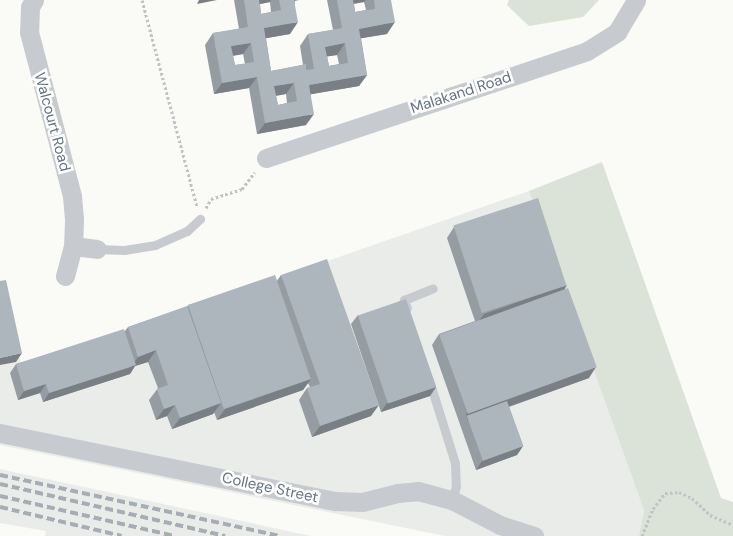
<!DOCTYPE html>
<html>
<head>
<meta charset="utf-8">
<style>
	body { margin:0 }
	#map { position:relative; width:733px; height:536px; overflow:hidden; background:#fafaf7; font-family:"DM Sans",sans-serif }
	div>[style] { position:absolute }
	.built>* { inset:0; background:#eaecea }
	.green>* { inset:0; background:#dbe2d8 }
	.path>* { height:3px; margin-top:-1.5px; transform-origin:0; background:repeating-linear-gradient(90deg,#c0c3c5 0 2.5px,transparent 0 5px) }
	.lane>* { height:9px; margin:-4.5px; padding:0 4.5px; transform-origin:4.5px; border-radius:4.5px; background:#c7cbcf }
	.street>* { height:19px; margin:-9.5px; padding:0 9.5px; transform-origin:9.5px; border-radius:9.5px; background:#c7cbcf }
	.rail>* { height:4px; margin-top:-2px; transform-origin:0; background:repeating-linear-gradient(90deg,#a7adb4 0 8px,transparent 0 12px) }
	.wall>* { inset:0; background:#959da2 }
	.shaded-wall>* { inset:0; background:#797f84 }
	.building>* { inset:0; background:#adb6bc; transform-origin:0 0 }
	span { translate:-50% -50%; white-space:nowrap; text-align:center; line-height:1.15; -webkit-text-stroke:5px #fff; paint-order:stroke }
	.street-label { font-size:15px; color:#637484 }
</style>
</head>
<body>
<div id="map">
	<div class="built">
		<div style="clip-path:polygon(529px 191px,644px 510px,639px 536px,445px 536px,0 445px,0 279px,22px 367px)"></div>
		<div style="clip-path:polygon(0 469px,131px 497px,311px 536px,45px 536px,46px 531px,0 523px)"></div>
	</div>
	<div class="green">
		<div style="clip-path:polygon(509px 0,599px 0,583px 17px,529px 26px,507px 5px)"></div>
		<div style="clip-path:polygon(602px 162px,721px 498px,733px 502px,733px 536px,639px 536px,644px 510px,529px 191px)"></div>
	</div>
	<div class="path">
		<div style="left:142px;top:0;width:213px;rotate:75.1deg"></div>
		<div style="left:206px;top:208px;width:10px;rotate:-61deg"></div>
		<div style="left:211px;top:199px;width:33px;rotate:-18deg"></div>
		<div style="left:242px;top:189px;width:21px;rotate:-53deg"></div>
		<div style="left:642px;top:536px;width:29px;rotate:-68deg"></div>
		<div style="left:653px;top:509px;width:20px;rotate:-53deg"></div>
		<div style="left:665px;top:493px;width:14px;rotate:-4deg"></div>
		<div style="left:679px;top:492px;width:14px;rotate:25deg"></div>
		<div style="left:692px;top:498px;width:25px;rotate:43deg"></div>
		<div style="left:710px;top:515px;width:25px;rotate:23deg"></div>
	</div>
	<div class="lane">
		<div style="left:97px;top:249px;width:27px;rotate:2deg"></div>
		<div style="left:124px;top:250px;width:31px;rotate:-9deg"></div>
		<div style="left:155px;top:245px;width:35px;rotate:-24deg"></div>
		<div style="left:187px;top:231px;width:18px;rotate:-43deg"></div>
		<div style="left:407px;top:308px;width:9px;rotate:-111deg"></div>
		<div style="left:404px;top:300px;width:31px;rotate:-22deg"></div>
		<div style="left:429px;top:380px;width:87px;rotate:72.6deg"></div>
		<div style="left:455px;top:463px;width:23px;rotate:88deg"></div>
		<div style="left:456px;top:486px;width:15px;rotate:106deg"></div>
	</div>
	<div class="street">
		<div style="left:34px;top:0;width:8px;rotate:120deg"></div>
		<div style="left:30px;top:7px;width:25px;rotate:92deg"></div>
		<div style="left:29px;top:32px;width:170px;rotate:75.3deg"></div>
		<div style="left:72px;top:196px;width:24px;rotate:85deg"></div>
		<div style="left:74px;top:220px;width:26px;rotate:92deg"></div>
		<div style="left:73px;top:246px;width:31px;rotate:105deg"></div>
		<div style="left:266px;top:158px;width:338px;rotate:-18.4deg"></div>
		<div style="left:587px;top:51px;width:36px;rotate:-32deg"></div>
		<div style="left:617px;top:32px;width:37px;rotate:-59deg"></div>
		<div style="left:73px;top:246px;width:24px;rotate:7deg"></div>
		<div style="left:0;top:433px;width:342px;rotate:11.5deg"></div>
		<div style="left:335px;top:501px;width:27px;rotate:2deg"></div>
		<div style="left:362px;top:502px;width:36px;rotate:-14deg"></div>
		<div style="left:397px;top:493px;width:21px;rotate:-5deg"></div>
		<div style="left:418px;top:491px;width:35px;rotate:15deg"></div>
		<div style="left:452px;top:500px;width:54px;rotate:27.5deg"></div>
		<div style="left:500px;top:525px;width:36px;rotate:18deg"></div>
	</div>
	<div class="rail">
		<div style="left:0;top:475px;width:287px;rotate:12.3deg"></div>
		<div style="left:0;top:484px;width:231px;rotate:13deg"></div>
		<div style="left:0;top:496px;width:180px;rotate:12.9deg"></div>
		<div style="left:0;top:507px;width:125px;rotate:13.4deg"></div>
	</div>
	<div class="wall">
		<div style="clip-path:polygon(evenodd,234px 0,299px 0,295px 1px,290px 34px,266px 38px,271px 71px,303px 65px,300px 46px,308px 34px,333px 30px,327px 0,391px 0,387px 34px,361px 38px,367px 75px,359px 86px,311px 94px,306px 125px,257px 134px,249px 88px,214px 94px,205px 45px,213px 33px,239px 29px,234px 0,270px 2px,271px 12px,261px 14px,260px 4px,270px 2px,234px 0,364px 2px,366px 10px,355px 12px,354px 4px,364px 2px,234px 0,243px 54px,245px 64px,235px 65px,233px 56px,243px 54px,234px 0,337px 55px,339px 64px,329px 66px,327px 56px,337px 55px,234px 0,286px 94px,287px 103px,278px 105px,276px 96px,286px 94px)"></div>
		<div style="clip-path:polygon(454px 227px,565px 289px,589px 378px,509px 407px,523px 446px,517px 455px,476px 470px,432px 345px,439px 334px,475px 321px,447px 238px)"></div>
		<div style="clip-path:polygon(281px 275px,371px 416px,312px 437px,299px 400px,307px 388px,310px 387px,308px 383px,303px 390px,217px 420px,214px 412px,213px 414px,172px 429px,167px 416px,156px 420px,149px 400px,158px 388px,148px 362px,135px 366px,130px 374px,43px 402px,40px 393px,18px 400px,10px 373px,16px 364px,125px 331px,128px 327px,187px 307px,188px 305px,277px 281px)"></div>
		<div style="clip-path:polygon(358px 315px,436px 387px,430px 396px,381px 412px,351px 324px)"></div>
	</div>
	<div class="shaded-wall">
		<div style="clip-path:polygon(199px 0,217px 0,197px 4px)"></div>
		<div style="clip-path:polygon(254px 0,271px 0,270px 2px,250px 6px)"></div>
		<div style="clip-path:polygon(348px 0,366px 0,364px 2px,344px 5px)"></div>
		<div style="clip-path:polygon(298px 22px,290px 34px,256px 40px,264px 28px)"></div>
		<div style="clip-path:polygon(395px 22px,387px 34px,351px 40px,359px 29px)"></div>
		<div style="clip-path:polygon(251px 43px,243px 54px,223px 57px,231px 46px)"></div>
		<div style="clip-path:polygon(345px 43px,337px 55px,318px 58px,325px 47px)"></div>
		<div style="clip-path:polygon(367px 75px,359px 86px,301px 96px,309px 85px)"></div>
		<div style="clip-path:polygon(257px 77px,249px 88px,214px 94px,222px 83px)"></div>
		<div style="clip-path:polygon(294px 83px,286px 94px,267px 97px,274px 86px)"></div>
		<div style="clip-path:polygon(314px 114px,306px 125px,257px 134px,265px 123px)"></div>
		<div style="clip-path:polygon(567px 285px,560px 297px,476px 325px,484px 314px)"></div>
		<div style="clip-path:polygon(156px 350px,148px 362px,135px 366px,130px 374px,43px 402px,49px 393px,131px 367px,138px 357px)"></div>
		<div style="clip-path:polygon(22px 353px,16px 362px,0 365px,0 358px)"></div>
		<div style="clip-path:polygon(596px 367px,589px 378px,468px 421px,466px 415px,467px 413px)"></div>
		<div style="clip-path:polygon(311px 379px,303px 390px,217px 420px,225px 409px)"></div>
		<div style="clip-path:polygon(46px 384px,40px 393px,18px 400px,24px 391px)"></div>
		<div style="clip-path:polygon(436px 387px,430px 396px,381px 412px,387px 403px)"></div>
		<div style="clip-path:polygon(221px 403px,213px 414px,172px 429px,180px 418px)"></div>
		<div style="clip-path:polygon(175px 405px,167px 416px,156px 420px,164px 409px)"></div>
		<div style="clip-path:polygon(379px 405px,371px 416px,312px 437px,320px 426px)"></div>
		<div style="clip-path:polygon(523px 446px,517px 455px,476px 470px,482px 461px)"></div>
	</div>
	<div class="building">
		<div style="clip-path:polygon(evenodd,244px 0,259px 0,261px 14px,281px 10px,279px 0,294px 0,298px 22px,264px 28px,271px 71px,306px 64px,306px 70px,314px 69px,308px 34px,342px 28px,337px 0,353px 0,355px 12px,375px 9px,374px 0,391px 0,395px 22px,359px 29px,367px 75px,309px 85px,314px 114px,265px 123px,257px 77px,222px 83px,213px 33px,248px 27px,244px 0,251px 43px,254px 62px,235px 65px,231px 46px,251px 43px,244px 0,345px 43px,348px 63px,329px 66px,325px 47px,345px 43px,244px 0,294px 83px,297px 101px,278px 105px,274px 86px,294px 83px)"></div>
		<div style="left:538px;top:198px;width:92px;height:89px;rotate:72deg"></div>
		<div style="clip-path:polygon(327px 259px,379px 405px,320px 426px,307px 388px,320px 384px,281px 275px)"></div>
		<div style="left:275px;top:275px;width:110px;height:92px;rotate:71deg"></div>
		<div style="clip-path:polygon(6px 280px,22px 353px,0 358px,0 281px)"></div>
		<div style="left:568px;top:288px;width:84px;height:137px;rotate:70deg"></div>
		<div style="left:406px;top:299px;width:93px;height:51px;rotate:71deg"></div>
		<div style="clip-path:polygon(187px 306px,221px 403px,180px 418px,175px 405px,164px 409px,157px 389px,168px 385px,156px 350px,138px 357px,128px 327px)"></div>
		<div style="clip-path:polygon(124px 329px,136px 365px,49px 393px,46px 384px,24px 391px,16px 364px)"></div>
		<div style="left:507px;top:401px;width:48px;height:43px;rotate:70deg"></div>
	</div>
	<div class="street-label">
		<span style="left:461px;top:93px;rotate:-18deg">Malakand Road</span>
		<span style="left:52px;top:122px;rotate:75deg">Walcourt Road</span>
		<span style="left:270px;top:488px;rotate:12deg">College Street</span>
	</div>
</div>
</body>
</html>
